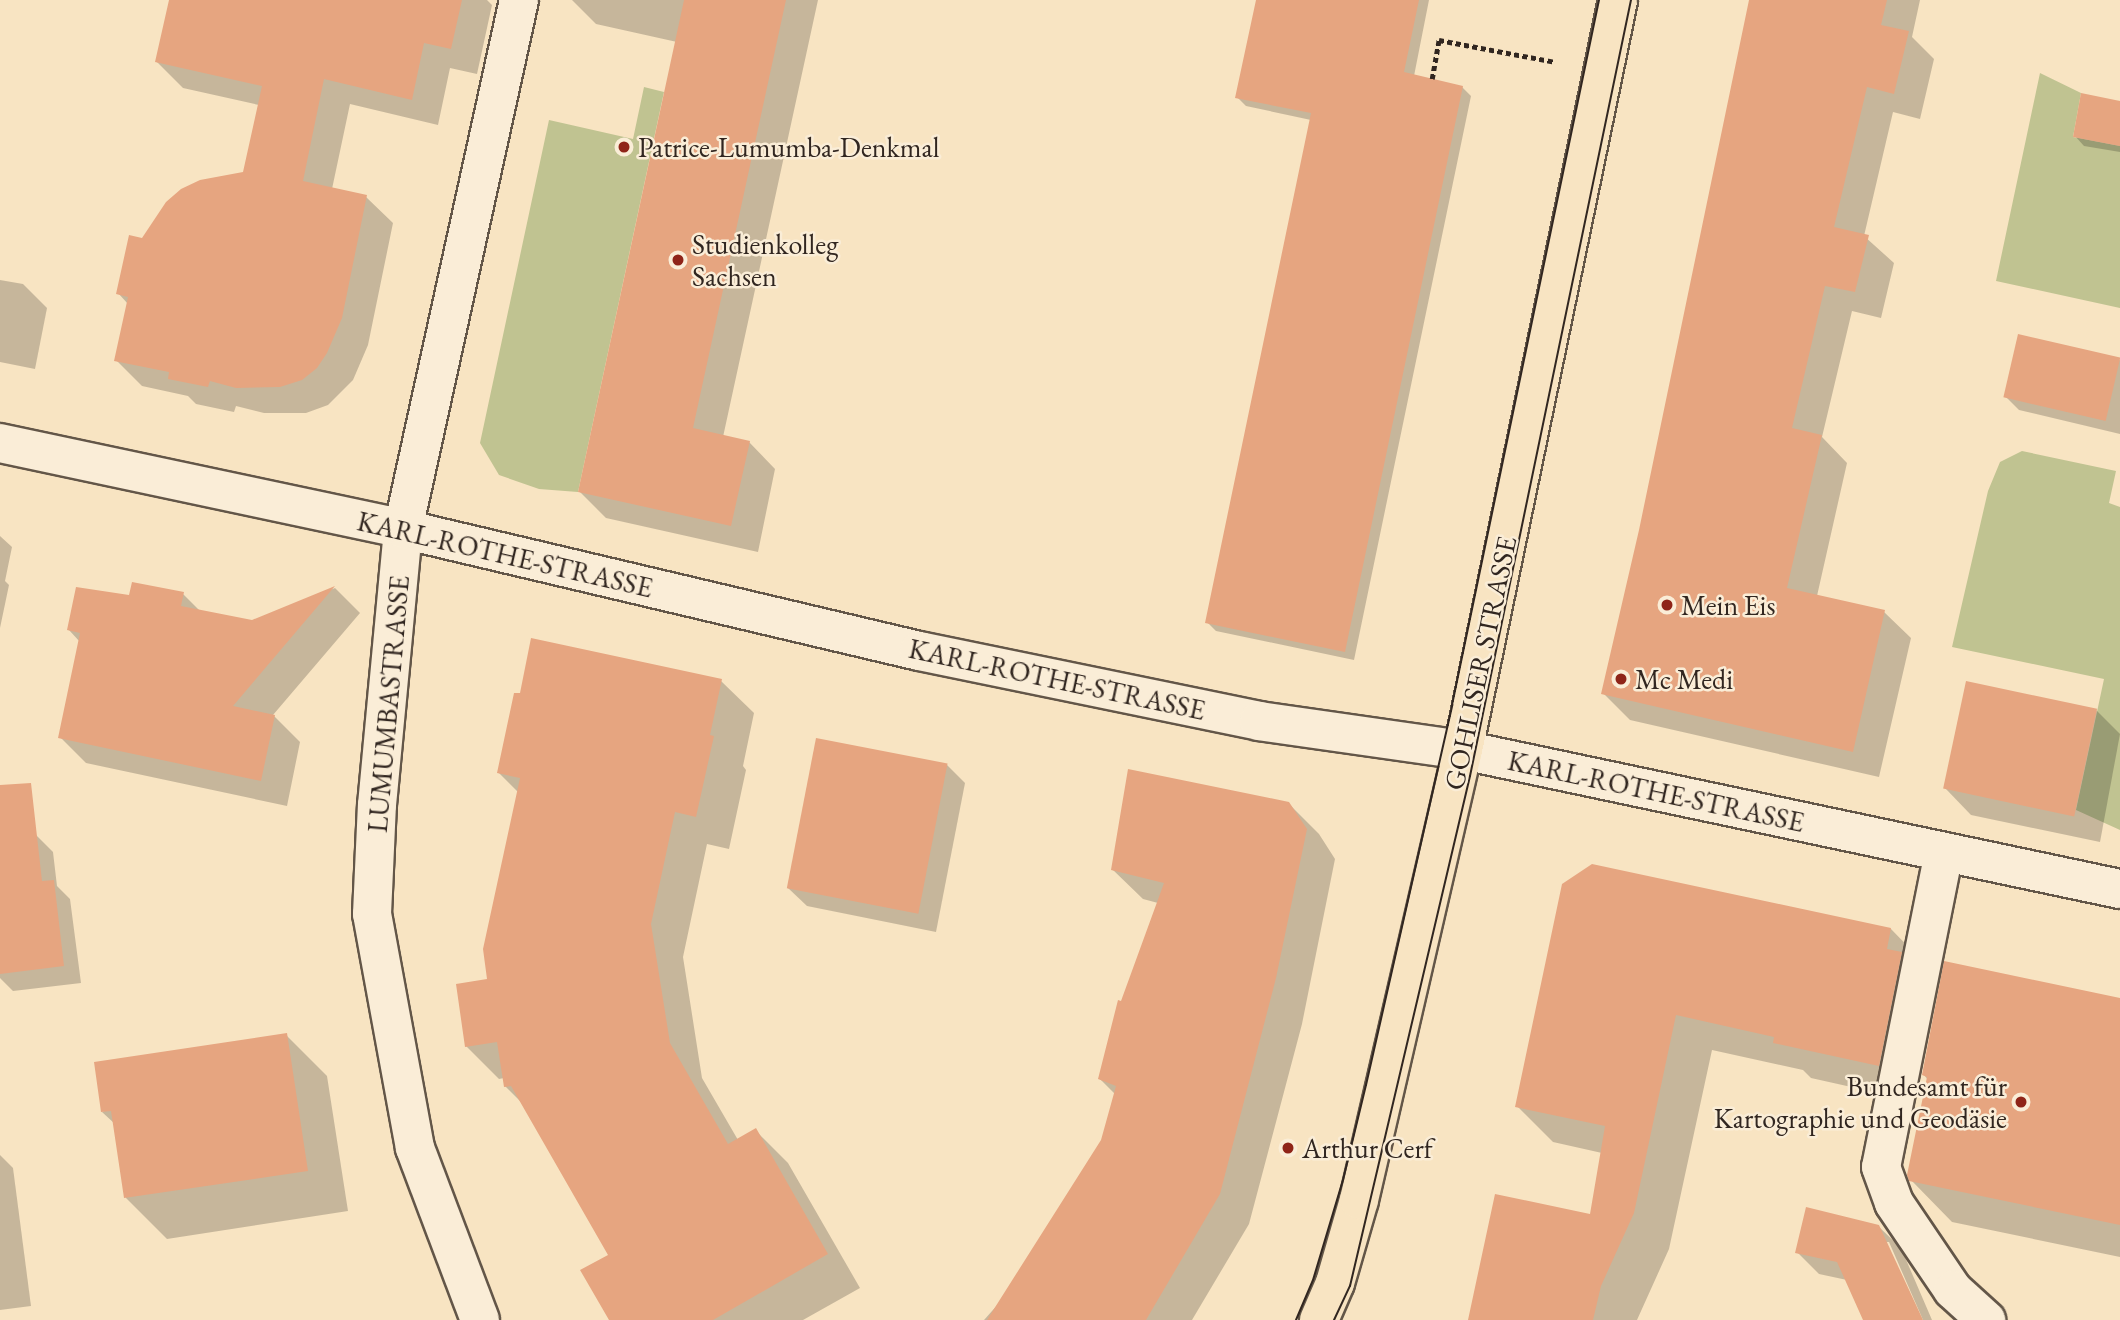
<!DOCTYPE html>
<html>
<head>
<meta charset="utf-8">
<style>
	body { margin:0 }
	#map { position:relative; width:2120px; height:1320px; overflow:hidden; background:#f8e4c2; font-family:"EB Garamond",serif }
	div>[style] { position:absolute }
	.green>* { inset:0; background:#c0c391 }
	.shadow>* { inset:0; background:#0003 }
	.building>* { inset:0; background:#e6a580; transform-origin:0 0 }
	.path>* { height:4.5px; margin-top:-2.25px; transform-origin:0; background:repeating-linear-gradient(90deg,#312620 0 5px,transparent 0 8.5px) }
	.roads { filter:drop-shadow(2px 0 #635648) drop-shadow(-2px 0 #635648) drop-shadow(0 2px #635648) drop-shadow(0 -2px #635648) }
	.minor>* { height:38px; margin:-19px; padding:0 19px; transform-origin:19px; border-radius:19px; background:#faedd7 }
	.major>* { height:38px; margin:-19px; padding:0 19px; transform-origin:19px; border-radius:19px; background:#f8e4c2 }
	.tram>* { height:2px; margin:-1px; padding:0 1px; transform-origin:1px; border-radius:1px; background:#312620 }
	.dots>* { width:19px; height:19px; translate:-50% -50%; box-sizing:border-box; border:4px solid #faedd7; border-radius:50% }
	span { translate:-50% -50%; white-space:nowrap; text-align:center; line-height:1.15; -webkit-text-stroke:5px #faedd7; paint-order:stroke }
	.poi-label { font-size:28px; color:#312620 }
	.left { translate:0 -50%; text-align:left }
	.right { translate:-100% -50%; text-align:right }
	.street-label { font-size:28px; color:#312620 }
</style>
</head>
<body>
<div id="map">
	<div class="green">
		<div style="clip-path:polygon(2040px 73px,2081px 93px,2073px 137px,2120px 146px,2120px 308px,1996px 281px)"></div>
		<div style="clip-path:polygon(644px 87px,664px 92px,578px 492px,539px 489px,499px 475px,480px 443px,549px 120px,633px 139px)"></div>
		<div style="clip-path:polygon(2022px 451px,2116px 471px,2109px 503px,2120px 507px,2120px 830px,2076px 810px,2104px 679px,1952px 647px,1988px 491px,2000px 462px)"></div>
	</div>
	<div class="shadow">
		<div style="clip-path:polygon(171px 0,487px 0,492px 5px,477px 74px,450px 68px,438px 125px,350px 104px,332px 189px,366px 197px,393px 223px,368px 345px,353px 380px,328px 405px,306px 413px,264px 413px,236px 406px,234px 412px,196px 404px,188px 396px,142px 386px,116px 360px,128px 304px,118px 293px,245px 174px,259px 105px,183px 88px,157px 62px)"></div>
		<div style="clip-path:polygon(572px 0,818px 0,723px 437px,749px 442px,775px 469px,758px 552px,606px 518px,580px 492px,677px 42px,596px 24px)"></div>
		<div style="clip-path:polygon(1257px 0,1429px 0,1414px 76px,1462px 87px,1471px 96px,1354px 660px,1216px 631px,1207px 622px,1311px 120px,1246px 106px,1237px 97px)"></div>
		<div style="clip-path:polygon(1751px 0,1920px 0,1912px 37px,1934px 59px,1920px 119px,1893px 112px,1864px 236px,1894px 263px,1881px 318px,1852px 311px,1822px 437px,1847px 463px,1817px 596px,1884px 612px,1911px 638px,1879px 777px,1630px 720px,1603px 693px,1641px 531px)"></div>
		<div style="clip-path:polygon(2120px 103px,2120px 152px,2084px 146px,2075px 136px)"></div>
		<div style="clip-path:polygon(0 280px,23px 284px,47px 308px,35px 369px,0 362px)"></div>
		<div style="clip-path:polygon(2120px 360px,2120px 434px,2019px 410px,2005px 396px)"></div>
		<div style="clip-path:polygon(0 536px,12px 547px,5px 581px,9px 585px,0 628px)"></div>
		<div style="clip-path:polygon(335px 588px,360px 613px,273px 715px,300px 742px,287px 806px,86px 763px,60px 737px,80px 642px,69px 630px,131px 597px,183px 594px,200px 611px,252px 622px)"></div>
		<div style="clip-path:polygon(721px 681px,754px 713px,743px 766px,746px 770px,729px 849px,707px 844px,683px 957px,702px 1078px,738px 1140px,755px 1130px,788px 1163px,860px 1288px,803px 1320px,611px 1320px,611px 1255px,525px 1106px,505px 1086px,504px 1078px,499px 1079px,466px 1046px,489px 980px,518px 792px,499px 773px)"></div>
		<div style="clip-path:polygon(2096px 710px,2120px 734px,2100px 842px,1971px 815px,1945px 788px)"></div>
		<div style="clip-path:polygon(947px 765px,965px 783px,936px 932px,807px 906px,788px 888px)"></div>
		<div style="clip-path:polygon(1289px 804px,1319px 834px,1335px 859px,1302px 1024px,1249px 1224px,1192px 1320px,984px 1320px,1000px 1302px,1103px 1140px,1115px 1094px,1100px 1079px,1122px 1003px,1158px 903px,1143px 899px,1113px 870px)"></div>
		<div style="clip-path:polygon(36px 835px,53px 852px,57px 886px,70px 899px,81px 983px,13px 991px,0 978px,0 839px)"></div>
		<div style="clip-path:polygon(1564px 885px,1891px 929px,1926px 965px,1924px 977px,1937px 990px,1914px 1101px,1811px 1078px,1803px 1070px,1712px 1050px,1669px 1249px,1637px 1320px,1470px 1320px,1591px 1216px,1602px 1153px,1553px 1142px,1517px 1106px)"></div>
		<div style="clip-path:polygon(2120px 1000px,2120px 1257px,1952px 1222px,1911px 1180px,1928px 1080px,1924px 1075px)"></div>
		<div style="clip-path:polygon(286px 1035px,327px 1076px,348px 1211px,167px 1239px,126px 1198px,115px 1124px,102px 1112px)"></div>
		<div style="clip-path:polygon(0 1155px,13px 1168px,31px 1306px,0 1310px)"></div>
		<div style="clip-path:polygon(1878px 1226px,1901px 1248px,1932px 1320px,1923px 1320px,1889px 1242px,1885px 1242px,1919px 1320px,1865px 1320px,1847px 1280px,1819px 1274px,1797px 1252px)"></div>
	</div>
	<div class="building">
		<div style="clip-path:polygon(169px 0,462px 0,451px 49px,424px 43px,412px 100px,324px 79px,303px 181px,367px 195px,342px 318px,327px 353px,317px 368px,302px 380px,280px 387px,236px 388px,210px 381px,208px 387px,168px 379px,169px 372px,114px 361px,128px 297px,116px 294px,129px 235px,142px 238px,166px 202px,181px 189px,200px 180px,243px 172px,262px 86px,155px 62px)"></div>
		<div style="clip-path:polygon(684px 0,786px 0,693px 428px,750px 441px,731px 526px,578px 492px)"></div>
		<div style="clip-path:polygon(1256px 0,1419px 0,1404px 72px,1463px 86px,1345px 652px,1205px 623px,1311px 113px,1235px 98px)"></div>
		<div style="clip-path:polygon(1749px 0,1887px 0,1881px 25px,1909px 31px,1894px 94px,1867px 87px,1834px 227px,1869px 235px,1855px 292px,1825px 286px,1792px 428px,1822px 435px,1787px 588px,1885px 610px,1853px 752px,1601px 694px,1639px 530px)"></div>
		<div style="clip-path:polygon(2081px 93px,2120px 101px,2120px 146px,2073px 137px)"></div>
		<div style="left:2018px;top:334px;width:105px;height:65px;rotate:13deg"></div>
		<div style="clip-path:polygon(132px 582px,184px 592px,181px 606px,252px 620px,335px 586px,233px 706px,275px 715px,261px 781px,58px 738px,80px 633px,67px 630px,76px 587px,129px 595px)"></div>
		<div style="clip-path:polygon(531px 638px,722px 679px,710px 735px,714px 736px,696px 817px,675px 812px,651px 924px,670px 1043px,728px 1144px,756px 1128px,828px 1254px,713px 1320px,609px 1320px,580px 1270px,608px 1255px,511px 1086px,504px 1087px,497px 1042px,465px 1047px,456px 984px,487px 979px,483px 949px,520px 778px,497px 773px,514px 693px,520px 693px)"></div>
		<div style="left:1966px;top:681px;width:134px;height:110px;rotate:12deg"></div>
		<div style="left:816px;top:738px;width:134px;height:153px;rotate:11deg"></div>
		<div style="clip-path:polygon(1128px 769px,1289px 802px,1307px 829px,1276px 978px,1220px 1194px,1146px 1320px,987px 1320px,1101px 1140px,1116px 1086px,1098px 1079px,1118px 1000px,1121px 1001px,1164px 883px,1111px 870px)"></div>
		<div style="clip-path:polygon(31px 783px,42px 881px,54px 880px,64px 966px,0 974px,0 785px)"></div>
		<div style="clip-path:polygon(1592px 864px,1891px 928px,1887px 949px,1902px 952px,1879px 1066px,1773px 1043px,1774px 1037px,1676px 1015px,1634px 1213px,1601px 1286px,1593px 1320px,1468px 1320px,1495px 1194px,1590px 1214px,1605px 1126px,1515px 1107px,1562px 884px)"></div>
		<div style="clip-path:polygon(1944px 961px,2120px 998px,2120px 1225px,1909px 1181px,1907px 1175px,1927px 1077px,1922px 1075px)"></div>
		<div style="clip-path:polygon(287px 1033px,308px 1171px,124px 1198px,111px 1111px,101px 1112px,94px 1062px)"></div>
		<div style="clip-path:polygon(1806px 1207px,1879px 1225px,1923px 1320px,1863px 1320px,1837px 1262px,1795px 1253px)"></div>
	</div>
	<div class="path">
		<div style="left:1432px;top:79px;width:40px;rotate:-80deg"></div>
		<div style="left:1439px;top:40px;width:118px;rotate:10.7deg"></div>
	</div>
	<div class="roads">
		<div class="minor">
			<div style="left:0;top:443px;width:412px;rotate:12deg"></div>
			<div style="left:403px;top:529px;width:530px;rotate:13.3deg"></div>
			<div style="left:919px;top:651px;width:347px;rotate:11.6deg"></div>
			<div style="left:1259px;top:721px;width:206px;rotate:8.1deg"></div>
			<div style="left:1463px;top:750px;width:672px;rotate:11.95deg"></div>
			<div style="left:1944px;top:852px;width:321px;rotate:101.3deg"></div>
			<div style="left:1881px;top:1167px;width:38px;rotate:70deg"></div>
			<div style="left:1894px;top:1203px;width:105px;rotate:55.9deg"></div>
			<div style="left:1953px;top:1290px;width:45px;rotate:42.3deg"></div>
			<div style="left:480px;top:1320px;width:184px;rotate:-110.7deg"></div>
			<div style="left:415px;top:1148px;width:238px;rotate:-100.4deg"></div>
			<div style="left:372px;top:914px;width:109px;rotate:-87.4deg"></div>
			<div style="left:377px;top:805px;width:277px;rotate:-84.6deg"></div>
			<div style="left:403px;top:529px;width:542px;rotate:-77.63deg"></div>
		</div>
		<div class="major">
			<div style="left:1319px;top:1320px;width:40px;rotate:-66.6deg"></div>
			<div style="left:1335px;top:1283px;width:86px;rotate:-73.9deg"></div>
			<div style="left:1359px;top:1200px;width:462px;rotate:-77deg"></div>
			<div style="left:1463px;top:750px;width:766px;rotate:-78.32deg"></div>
		</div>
	</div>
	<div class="tram">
		<div style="left:1296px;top:1320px;width:43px;rotate:-67deg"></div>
		<div style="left:1313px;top:1280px;width:104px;rotate:-73.3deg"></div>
		<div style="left:1343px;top:1180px;width:98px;rotate:-76.4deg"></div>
		<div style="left:1366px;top:1085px;width:390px;rotate:-77.2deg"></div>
		<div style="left:1452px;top:705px;width:720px;rotate:-78.22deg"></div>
		<div style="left:1334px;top:1320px;width:38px;rotate:-65deg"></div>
		<div style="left:1350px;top:1286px;width:524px;rotate:-76.76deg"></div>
		<div style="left:1470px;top:776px;width:793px;rotate:-78.28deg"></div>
	</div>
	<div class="dots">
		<div style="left:624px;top:147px;background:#8f2418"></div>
		<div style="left:678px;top:260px;background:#8f2418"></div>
		<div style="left:1667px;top:605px;background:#8f2418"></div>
		<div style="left:1621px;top:679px;background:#8f2418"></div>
		<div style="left:2021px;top:1102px;background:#8f2418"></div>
		<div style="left:1288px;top:1148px;background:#8f2418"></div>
	</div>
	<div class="poi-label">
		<span class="left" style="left:638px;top:147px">Patrice-Lumumba-Denkmal</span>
		<span class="left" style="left:692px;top:260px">Studienkolleg<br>Sachsen</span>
		<span class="left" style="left:1681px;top:605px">Mein Eis</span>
		<span class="left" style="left:1635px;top:679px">Mc Medi</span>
		<span class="right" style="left:2007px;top:1102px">Bundesamt für<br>Kartographie und Geodäsie</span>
		<span class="left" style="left:1302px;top:1148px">Arthur Cerf</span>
	</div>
	<div class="street-label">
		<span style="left:505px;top:554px;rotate:13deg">KARL-ROTHE-STRASSE</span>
		<span style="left:1480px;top:663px;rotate:-78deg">GOHLISER STRASSE</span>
		<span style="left:1057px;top:679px;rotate:12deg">KARL-ROTHE-STRASSE</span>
		<span style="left:388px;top:704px;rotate:-85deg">LUMUMBASTRASSE</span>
		<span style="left:1656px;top:791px;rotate:12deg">KARL-ROTHE-STRASSE</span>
	</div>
</div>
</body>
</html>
